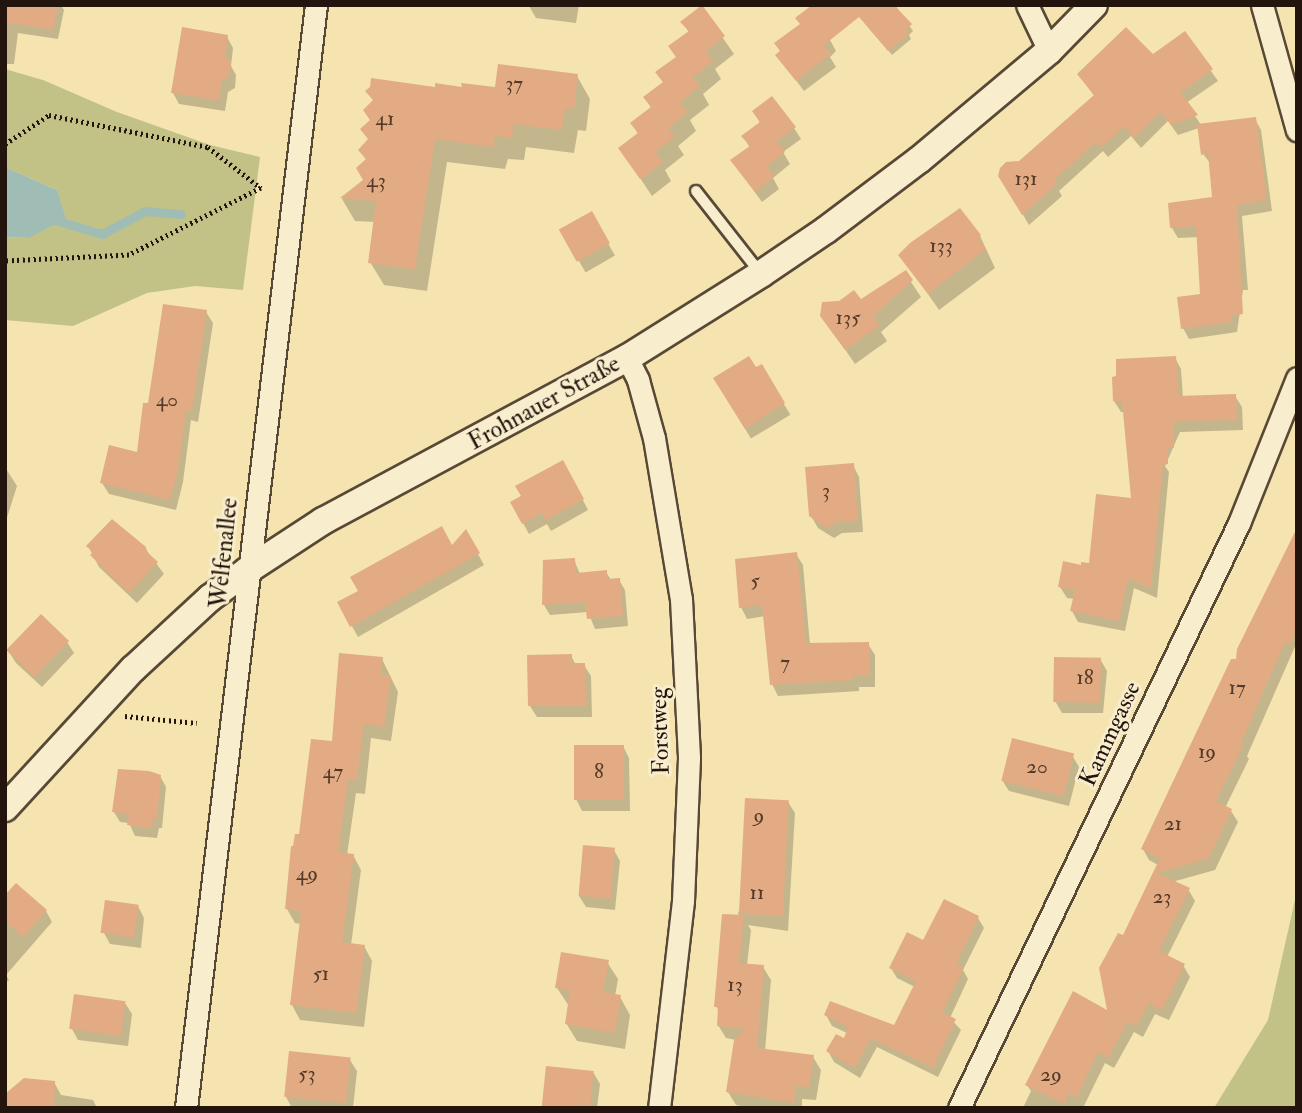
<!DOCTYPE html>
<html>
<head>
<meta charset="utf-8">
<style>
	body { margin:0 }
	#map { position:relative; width:1302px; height:1113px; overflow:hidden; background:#f5e4b0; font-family:"IM FELL Double Pica",serif }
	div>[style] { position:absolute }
	.green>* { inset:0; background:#c2c287 }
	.water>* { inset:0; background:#9fbcb5 }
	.shadow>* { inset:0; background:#0003; transform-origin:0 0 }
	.stream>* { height:9px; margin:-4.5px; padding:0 4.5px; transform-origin:4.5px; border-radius:4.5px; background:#9fbcb5 }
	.building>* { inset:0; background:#e2ab83; transform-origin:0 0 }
	.path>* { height:4.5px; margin-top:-2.25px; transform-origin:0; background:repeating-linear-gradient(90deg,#23140d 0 2px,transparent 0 5.5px) }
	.roads { filter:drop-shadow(2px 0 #584836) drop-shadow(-2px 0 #584836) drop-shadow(0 2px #584836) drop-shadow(0 -2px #584836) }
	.service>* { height:10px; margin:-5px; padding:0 5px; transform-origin:5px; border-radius:5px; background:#f8edcc }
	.minor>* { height:21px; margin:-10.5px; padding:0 10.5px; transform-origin:10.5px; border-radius:10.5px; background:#f8edcc }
	.tertiary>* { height:26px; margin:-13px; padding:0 13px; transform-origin:13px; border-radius:13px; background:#f8edcc }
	span { translate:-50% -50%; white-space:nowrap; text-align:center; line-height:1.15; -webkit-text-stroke:6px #f8edcc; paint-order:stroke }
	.number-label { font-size:21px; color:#533a2a }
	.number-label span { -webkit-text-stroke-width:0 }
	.street-label { font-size:24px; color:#23140d }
	.frame { position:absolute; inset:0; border:7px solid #23140d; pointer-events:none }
</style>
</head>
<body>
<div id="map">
	<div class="green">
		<div style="clip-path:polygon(5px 69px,43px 80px,117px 112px,210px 145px,260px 157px,243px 290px,195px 286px,147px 293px,73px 326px,5px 320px,5px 237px,28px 238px,57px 190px,5px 167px)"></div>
		<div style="clip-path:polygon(1297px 891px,1297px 1108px,1214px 1108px,1268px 1020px)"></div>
	</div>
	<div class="water">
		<div style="clip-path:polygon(5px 167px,57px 190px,66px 219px,28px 238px,5px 237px)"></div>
	</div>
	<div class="shadow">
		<div style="clip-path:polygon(5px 5px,61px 5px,64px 10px,58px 39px,18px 33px,14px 64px,5px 64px)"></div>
		<div style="clip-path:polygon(579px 5px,576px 23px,536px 18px,529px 6px)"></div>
		<div style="clip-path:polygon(850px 5px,895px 5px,913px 31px,909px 35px,911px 39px,892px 55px)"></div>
		<div style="clip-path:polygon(702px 8px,734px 54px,715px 69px,721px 79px,703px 94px,709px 105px,690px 120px,696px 131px,678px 146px,684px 155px,665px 170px,671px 181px,652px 196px,620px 148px,638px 134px,632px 123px,652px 109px,645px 98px,664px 84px,657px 73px,677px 58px,689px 33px,683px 22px)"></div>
		<div style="clip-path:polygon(1185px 34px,1218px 81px,1186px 103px,1202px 126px,1255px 119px,1261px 130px,1272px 211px,1242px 216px,1248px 290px,1243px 290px,1237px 332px,1189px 339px,1183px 328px,1202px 295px,1199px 237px,1178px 238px,1172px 228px,1214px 199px,1211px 164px,1203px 154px,1199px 128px,1178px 135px,1168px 121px,1141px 148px,1131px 136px,1108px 157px,1103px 151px,1059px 191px,1062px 196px,1029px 225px,1000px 176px,1019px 163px,1095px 97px,1079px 75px,1153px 56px)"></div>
		<div style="clip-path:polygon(227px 37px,233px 48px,231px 66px,236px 75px,235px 88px,228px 92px,225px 111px,179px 104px,173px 93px)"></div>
		<div style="clip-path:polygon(830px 40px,836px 51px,830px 57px,836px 67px,804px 91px,777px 55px)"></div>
		<div style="clip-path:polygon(577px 76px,590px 99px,586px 131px,578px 130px,574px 153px,526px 147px,524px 160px,508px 159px,505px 169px,447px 162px,427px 291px,384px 285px,370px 262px,375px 222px,355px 221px,342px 199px,365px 181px,367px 161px,360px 150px,369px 141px,374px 102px,368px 91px,497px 89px)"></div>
		<div style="clip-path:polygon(754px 112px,794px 128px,801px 139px,783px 152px,790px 164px,773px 178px,779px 189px,762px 202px,732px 161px,750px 148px,743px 136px,760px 123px)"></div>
		<div style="clip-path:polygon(960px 210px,980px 236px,995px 268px,939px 310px,901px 255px)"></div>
		<div style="left:591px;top:214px;width:48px;height:34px;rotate:60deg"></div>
		<div style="clip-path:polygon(905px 273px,921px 297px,881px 332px,887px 341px,855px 364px,822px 316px,860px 301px)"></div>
		<div style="clip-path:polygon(206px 312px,213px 323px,198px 422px,191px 420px,183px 482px,176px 510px,109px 494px,102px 483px,138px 454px,149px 405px)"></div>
		<div style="clip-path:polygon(1175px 358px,1181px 369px,1183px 398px,1235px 396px,1242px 407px,1243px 430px,1180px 432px,1165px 466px,1169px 472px,1157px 598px,1134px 588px,1125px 631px,1078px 622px,1072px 611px,1075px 599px,1067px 598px,1060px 587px,1083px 567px,1090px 565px,1133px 500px,1125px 412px,1121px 412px,1114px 401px,1118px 378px)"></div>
		<div style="left:761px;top:366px;width:57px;height:46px;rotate:59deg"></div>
		<div style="clip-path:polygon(853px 465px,859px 477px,863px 532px,842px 533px,834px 538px,818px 528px,811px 516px)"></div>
		<div style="clip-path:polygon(5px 467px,17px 486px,5px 524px)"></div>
		<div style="clip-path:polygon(569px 473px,588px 510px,551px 531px,547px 524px,529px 534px,512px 503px)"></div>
		<div style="clip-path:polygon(1297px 528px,1297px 642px,1247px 756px,1249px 759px,1225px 808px,1231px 811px,1238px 822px,1215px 870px,1172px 882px,1188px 889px,1195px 901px,1167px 957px,1183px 965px,1190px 977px,1169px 1020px,1155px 1014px,1143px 1037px,1134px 1032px,1114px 1068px,1105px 1063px,1083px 1108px,1023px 1108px,1031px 1091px,1027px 1085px,1110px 1013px,1124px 937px,1158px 865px,1149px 860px,1143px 849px,1237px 661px,1239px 649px)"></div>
		<div style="clip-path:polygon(466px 532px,484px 565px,358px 637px,339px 603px,452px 548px)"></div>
		<div style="clip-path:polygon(88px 546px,145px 548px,164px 574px,137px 603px,99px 567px)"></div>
		<div style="clip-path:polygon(796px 554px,803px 565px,810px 645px,868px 644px,875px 655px,875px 687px,859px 687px,859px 691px,778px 696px,772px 684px,765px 616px,747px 619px,741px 607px)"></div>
		<div style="clip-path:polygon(574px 560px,580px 574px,606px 572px,611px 580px,619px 580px,625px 590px,628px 626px,595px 629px,588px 612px,550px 615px,544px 605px)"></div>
		<div style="clip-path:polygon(67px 642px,74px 653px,42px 687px,16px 663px,9px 652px)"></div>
		<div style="clip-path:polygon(571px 656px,576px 665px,584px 665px,591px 676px,592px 717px,537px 717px,530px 706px)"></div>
		<div style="clip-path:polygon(382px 659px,398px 692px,391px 741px,371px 738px,365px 794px,356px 793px,347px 855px,353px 855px,361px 870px,351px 945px,364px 946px,372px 961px,364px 1027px,300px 1020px,292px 1005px,301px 924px,295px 923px,287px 909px,300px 836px,334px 743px)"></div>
		<div style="clip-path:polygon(1100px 659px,1107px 671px,1103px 713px,1062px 713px,1055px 701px)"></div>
		<div style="clip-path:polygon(623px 746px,629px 758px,630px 811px,582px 811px,576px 799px)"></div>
		<div style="clip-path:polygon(1072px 755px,1079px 767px,1069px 806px,1009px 791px,1002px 780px)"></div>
		<div style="clip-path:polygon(160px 776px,166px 787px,162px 828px,159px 828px,157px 838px,135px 836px,129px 823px,120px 822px,114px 812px)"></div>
		<div style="clip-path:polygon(788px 802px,795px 813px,788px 931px,748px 925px,751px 930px,747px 965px,763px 967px,771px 980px,765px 1051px,813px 1057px,821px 1070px,816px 1100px,802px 1099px,802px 1108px,750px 1108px,736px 1105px,728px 1092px,736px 1040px,726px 1038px,718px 1025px,720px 1013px,716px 1006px,740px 917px,738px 913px)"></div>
		<div style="clip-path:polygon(614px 850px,620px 861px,615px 910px,586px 907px,579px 896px)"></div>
		<div style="clip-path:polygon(5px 893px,46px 911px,52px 922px,6px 975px,9px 980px,5px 983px)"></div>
		<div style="clip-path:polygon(138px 906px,144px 918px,141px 948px,110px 944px,104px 933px)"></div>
		<div style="clip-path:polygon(978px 918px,984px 928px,963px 970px,968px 979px,950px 1018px,961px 1030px,938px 1077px,877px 1047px,860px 1078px,834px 1062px,828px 1051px,845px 1040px,847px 1033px,832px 1026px,826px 1015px,895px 1027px,915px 987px,897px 978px,891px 968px,924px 943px)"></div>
		<div style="clip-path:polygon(607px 962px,618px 979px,615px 996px,620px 997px,630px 1015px,625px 1049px,577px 1041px,566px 1023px,569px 1006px,557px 988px)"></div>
		<div style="clip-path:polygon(125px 1003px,132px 1014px,128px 1046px,78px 1040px,72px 1029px)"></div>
		<div style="clip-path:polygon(350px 1060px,357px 1071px,353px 1108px,292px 1108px,286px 1097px)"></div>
		<div style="clip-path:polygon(593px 1072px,600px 1084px,597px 1108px,543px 1108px)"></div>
		<div style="clip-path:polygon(54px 1082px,61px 1095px,93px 1100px,97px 1108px,5px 1108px)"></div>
	</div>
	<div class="stream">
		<div style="left:52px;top:219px;width:52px;rotate:16.7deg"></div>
		<div style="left:102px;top:234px;width:49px;rotate:-28.1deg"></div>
		<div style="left:145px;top:211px;width:36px;rotate:5deg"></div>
	</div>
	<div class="building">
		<div style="clip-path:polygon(5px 5px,58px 5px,53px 30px,5px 22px)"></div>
		<div style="clip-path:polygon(702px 5px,725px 36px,705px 52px,713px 61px,693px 77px,700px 86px,680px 102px,687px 112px,668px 128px,675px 137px,655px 152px,663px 163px,640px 179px,618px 148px,638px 133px,630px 123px,651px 107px,643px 97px,663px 82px,655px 72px,676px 57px,668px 46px,689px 31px,680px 22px)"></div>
		<div style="clip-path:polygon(812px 5px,894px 5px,912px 24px,907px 29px,910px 33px,888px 51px,859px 17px,824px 45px,831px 54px,796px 81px,775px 55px,780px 51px,774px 43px,800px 24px,795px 18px)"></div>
		<div style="clip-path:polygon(182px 27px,228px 35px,225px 57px,231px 62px,229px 77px,222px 80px,219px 100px,171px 93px)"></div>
		<div style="clip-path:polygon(1126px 27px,1153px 54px,1185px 31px,1213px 69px,1181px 93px,1198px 115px,1171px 125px,1161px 112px,1134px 138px,1124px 127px,1101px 147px,1096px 142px,1054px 180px,1057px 184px,1022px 215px,998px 176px,1000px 168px,1006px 162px,1019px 161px,1094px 95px,1077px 74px)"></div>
		<div style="clip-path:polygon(498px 64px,578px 74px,574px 109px,565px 108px,562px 130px,514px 124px,512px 138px,495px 136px,493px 147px,435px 139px,415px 269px,368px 263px,376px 201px,340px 198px,363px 180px,356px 168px,366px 159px,358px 150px,368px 139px,360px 129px,370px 120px,363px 110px,373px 100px,365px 91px,370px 87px,371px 78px,435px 87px,435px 83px,462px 87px,461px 83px,495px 87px)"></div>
		<div style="clip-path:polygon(772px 96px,796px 127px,777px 141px,785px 152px,767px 166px,774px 177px,755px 192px,730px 160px,750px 146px,741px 136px,760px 122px,752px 111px)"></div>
		<div style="clip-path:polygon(1256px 117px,1267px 200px,1237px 205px,1243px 314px,1231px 316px,1232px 322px,1181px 329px,1177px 297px,1200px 294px,1196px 226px,1170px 228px,1168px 203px,1212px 197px,1208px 153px,1201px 155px,1197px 124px)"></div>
		<div style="clip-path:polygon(960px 208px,981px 235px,978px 238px,986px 249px,928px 294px,898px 255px,910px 243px)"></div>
		<div style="left:592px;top:211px;width:37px;height:38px;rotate:61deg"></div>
		<div style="clip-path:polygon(906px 270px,913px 280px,873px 316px,880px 325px,845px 350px,820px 316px,822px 302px,839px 301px,854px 290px,861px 299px)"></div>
		<div style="clip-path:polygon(163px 304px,207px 310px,192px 411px,186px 410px,178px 470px,170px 500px,100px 483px,109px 445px,137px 452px,143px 403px,148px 403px)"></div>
		<div style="clip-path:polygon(749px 356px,756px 367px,762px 364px,785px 403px,745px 429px,713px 378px)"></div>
		<div style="clip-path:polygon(1176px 356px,1179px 396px,1236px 394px,1237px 420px,1173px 421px,1174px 448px,1168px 448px,1168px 464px,1163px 465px,1151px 588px,1128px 578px,1119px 621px,1070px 611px,1075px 590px,1058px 587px,1063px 561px,1081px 565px,1081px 562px,1089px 563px,1096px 494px,1131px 498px,1122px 401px,1113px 401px,1112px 377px,1116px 376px,1116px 359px)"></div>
		<div style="clip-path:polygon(563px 460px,584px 499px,544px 521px,544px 512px,522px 524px,510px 502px,521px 496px,515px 486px)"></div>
		<div style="clip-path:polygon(854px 463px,858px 521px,836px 522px,827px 528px,809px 516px,805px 467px)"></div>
		<div style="clip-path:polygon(112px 519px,146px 547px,147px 552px,158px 562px,129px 593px,90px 555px,93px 552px,86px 546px)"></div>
		<div style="clip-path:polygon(442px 526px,452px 545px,466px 529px,480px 553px,350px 627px,337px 602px,358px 591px,350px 577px)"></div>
		<div style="clip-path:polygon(1297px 528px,1297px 631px,1290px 645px,1285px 642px,1240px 745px,1243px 746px,1216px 801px,1232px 809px,1209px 858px,1157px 873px,1190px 888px,1159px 951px,1185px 964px,1162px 1010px,1149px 1003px,1136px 1026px,1128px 1021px,1108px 1058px,1098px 1052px,1077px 1097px,1069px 1093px,1064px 1104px,1025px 1085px,1073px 991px,1107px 1010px,1099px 968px,1118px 933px,1123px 935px,1160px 858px,1141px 849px,1231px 659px,1236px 659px,1237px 649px)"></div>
		<div style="clip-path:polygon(797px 552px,806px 643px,869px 642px,870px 676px,853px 676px,854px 680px,770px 685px,762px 605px,739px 608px,735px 559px)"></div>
		<div style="clip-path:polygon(575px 558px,576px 573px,607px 570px,607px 579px,620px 578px,623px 616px,587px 619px,585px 602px,542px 605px,543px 560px)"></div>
		<div style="left:41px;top:614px;width:39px;height:50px;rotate:44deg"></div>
		<div style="clip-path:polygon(339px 653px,383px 657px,381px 675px,391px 676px,384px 727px,364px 724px,357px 780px,348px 779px,338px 852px,354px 854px,342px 942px,365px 945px,356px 1013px,290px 1005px,301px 911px,285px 909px,291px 846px,293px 846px,295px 834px,299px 834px,311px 739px,332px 741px)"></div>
		<div style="clip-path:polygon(572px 654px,572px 663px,585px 663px,587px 706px,528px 706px,527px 655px)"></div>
		<div style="left:1054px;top:657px;width:47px;height:45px;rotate:1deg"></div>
		<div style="left:1012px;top:738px;width:64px;height:44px;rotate:14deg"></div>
		<div style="left:574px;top:745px;width:50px;height:55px"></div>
		<div style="clip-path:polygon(118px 769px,149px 771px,161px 775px,157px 818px,153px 817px,152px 828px,127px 825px,129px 814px,112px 812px)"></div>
		<div style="left:745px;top:798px;width:44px;height:116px;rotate:3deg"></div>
		<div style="left:583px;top:845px;width:32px;height:51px;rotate:5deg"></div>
		<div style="clip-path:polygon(16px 883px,47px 910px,23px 937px,5px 921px,5px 895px)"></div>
		<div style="clip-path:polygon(944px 899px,979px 916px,956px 964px,964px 968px,942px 1012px,956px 1019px,933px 1068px,871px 1038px,854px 1068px,826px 1051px,836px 1034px,844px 1038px,848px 1027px,824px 1015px,830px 1001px,894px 1025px,916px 981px,889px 968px,907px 932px,923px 940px)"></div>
		<div style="left:105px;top:900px;width:34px;height:33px;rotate:8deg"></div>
		<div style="clip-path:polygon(722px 914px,744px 915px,739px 963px,764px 965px,757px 1048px,814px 1055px,809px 1087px,796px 1086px,794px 1103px,726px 1092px,734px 1040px,745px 1029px,717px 1026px,718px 1007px,714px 1007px)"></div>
		<div style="clip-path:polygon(561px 952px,609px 960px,603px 992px,621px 995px,615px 1033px,565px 1024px,570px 990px,555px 988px)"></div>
		<div style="left:74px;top:994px;width:52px;height:35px;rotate:8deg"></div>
		<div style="left:289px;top:1051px;width:62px;height:46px;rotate:6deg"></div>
		<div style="left:546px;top:1066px;width:48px;height:42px;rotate:6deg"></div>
		<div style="clip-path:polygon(24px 1078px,55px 1081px,54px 1108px,5px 1108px,5px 1094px)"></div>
	</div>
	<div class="path">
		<div style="left:5px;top:144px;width:53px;rotate:-33.4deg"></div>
		<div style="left:49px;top:115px;width:162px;rotate:11.4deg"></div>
		<div style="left:208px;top:147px;width:67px;rotate:37.7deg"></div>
		<div style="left:261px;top:188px;width:148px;rotate:153.1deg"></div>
		<div style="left:129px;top:255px;width:124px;rotate:177.2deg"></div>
		<div style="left:125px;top:716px;width:72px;rotate:5.6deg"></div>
	</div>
	<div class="roads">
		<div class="service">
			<div style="left:696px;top:191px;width:105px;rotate:51.9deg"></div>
		</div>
		<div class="minor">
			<div style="left:1027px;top:5px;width:51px;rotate:64.4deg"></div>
			<div style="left:1262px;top:5px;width:130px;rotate:74.4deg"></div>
			<div style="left:627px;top:358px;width:25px;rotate:63deg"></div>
			<div style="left:638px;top:380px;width:60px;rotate:74.6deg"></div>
			<div style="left:654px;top:438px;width:163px;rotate:80.5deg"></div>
			<div style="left:681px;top:599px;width:159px;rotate:87.1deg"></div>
			<div style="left:689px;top:758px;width:143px;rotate:92.4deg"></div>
			<div style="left:683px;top:901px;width:208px;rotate:96.6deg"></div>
			<div style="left:186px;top:1108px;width:1111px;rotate:-83.28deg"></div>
			<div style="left:959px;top:1108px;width:649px;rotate:-64.42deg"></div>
			<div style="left:1239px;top:523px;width:156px;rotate:-68.2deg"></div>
		</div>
		<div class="tertiary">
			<div style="left:5px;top:808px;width:189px;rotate:-47.4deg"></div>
			<div style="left:133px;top:669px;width:105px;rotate:-42.7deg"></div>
			<div style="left:210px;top:598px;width:47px;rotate:-36.4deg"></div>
			<div style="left:248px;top:570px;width:90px;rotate:-33.2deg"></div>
			<div style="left:323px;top:521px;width:345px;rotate:-28.2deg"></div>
			<div style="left:627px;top:358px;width:158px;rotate:-32.1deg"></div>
			<div style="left:761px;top:274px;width:78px;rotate:-34.1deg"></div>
			<div style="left:826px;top:230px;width:116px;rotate:-37deg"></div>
			<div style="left:919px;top:160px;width:170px;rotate:-40deg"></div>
			<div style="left:1049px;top:51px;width:64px;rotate:-45.6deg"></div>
		</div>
	</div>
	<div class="number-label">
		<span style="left:514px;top:84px">37</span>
		<span style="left:385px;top:119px">41</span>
		<span style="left:1026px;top:179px">131</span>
		<span style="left:376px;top:181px">43</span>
		<span style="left:941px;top:246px">133</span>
		<span style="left:848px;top:318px">135</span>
		<span style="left:167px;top:400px">40</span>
		<span style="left:826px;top:491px">3</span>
		<span style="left:755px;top:581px">5</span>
		<span style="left:785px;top:663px">7</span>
		<span style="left:1085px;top:678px">18</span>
		<span style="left:1237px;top:688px">17</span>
		<span style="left:1207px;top:752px">19</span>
		<span style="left:1037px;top:767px">20</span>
		<span style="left:333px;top:772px">47</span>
		<span style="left:599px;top:772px">8</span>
		<span style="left:759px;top:816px">9</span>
		<span style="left:1173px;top:824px">21</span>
		<span style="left:307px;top:874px">49</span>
		<span style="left:757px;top:893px">11</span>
		<span style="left:1162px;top:897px">23</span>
		<span style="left:321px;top:974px">51</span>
		<span style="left:735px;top:985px">13</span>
		<span style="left:307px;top:1074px">53</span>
		<span style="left:1051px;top:1075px">29</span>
	</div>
	<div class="street-label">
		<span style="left:544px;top:403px;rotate:-29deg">Frohnauer Straße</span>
		<span style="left:224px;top:553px;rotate:-84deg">Welfenallee</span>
		<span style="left:660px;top:731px;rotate:-92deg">Forstweg</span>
		<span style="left:1110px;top:734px;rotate:-65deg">Kammgasse</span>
	</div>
	<div class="frame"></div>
</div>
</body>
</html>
